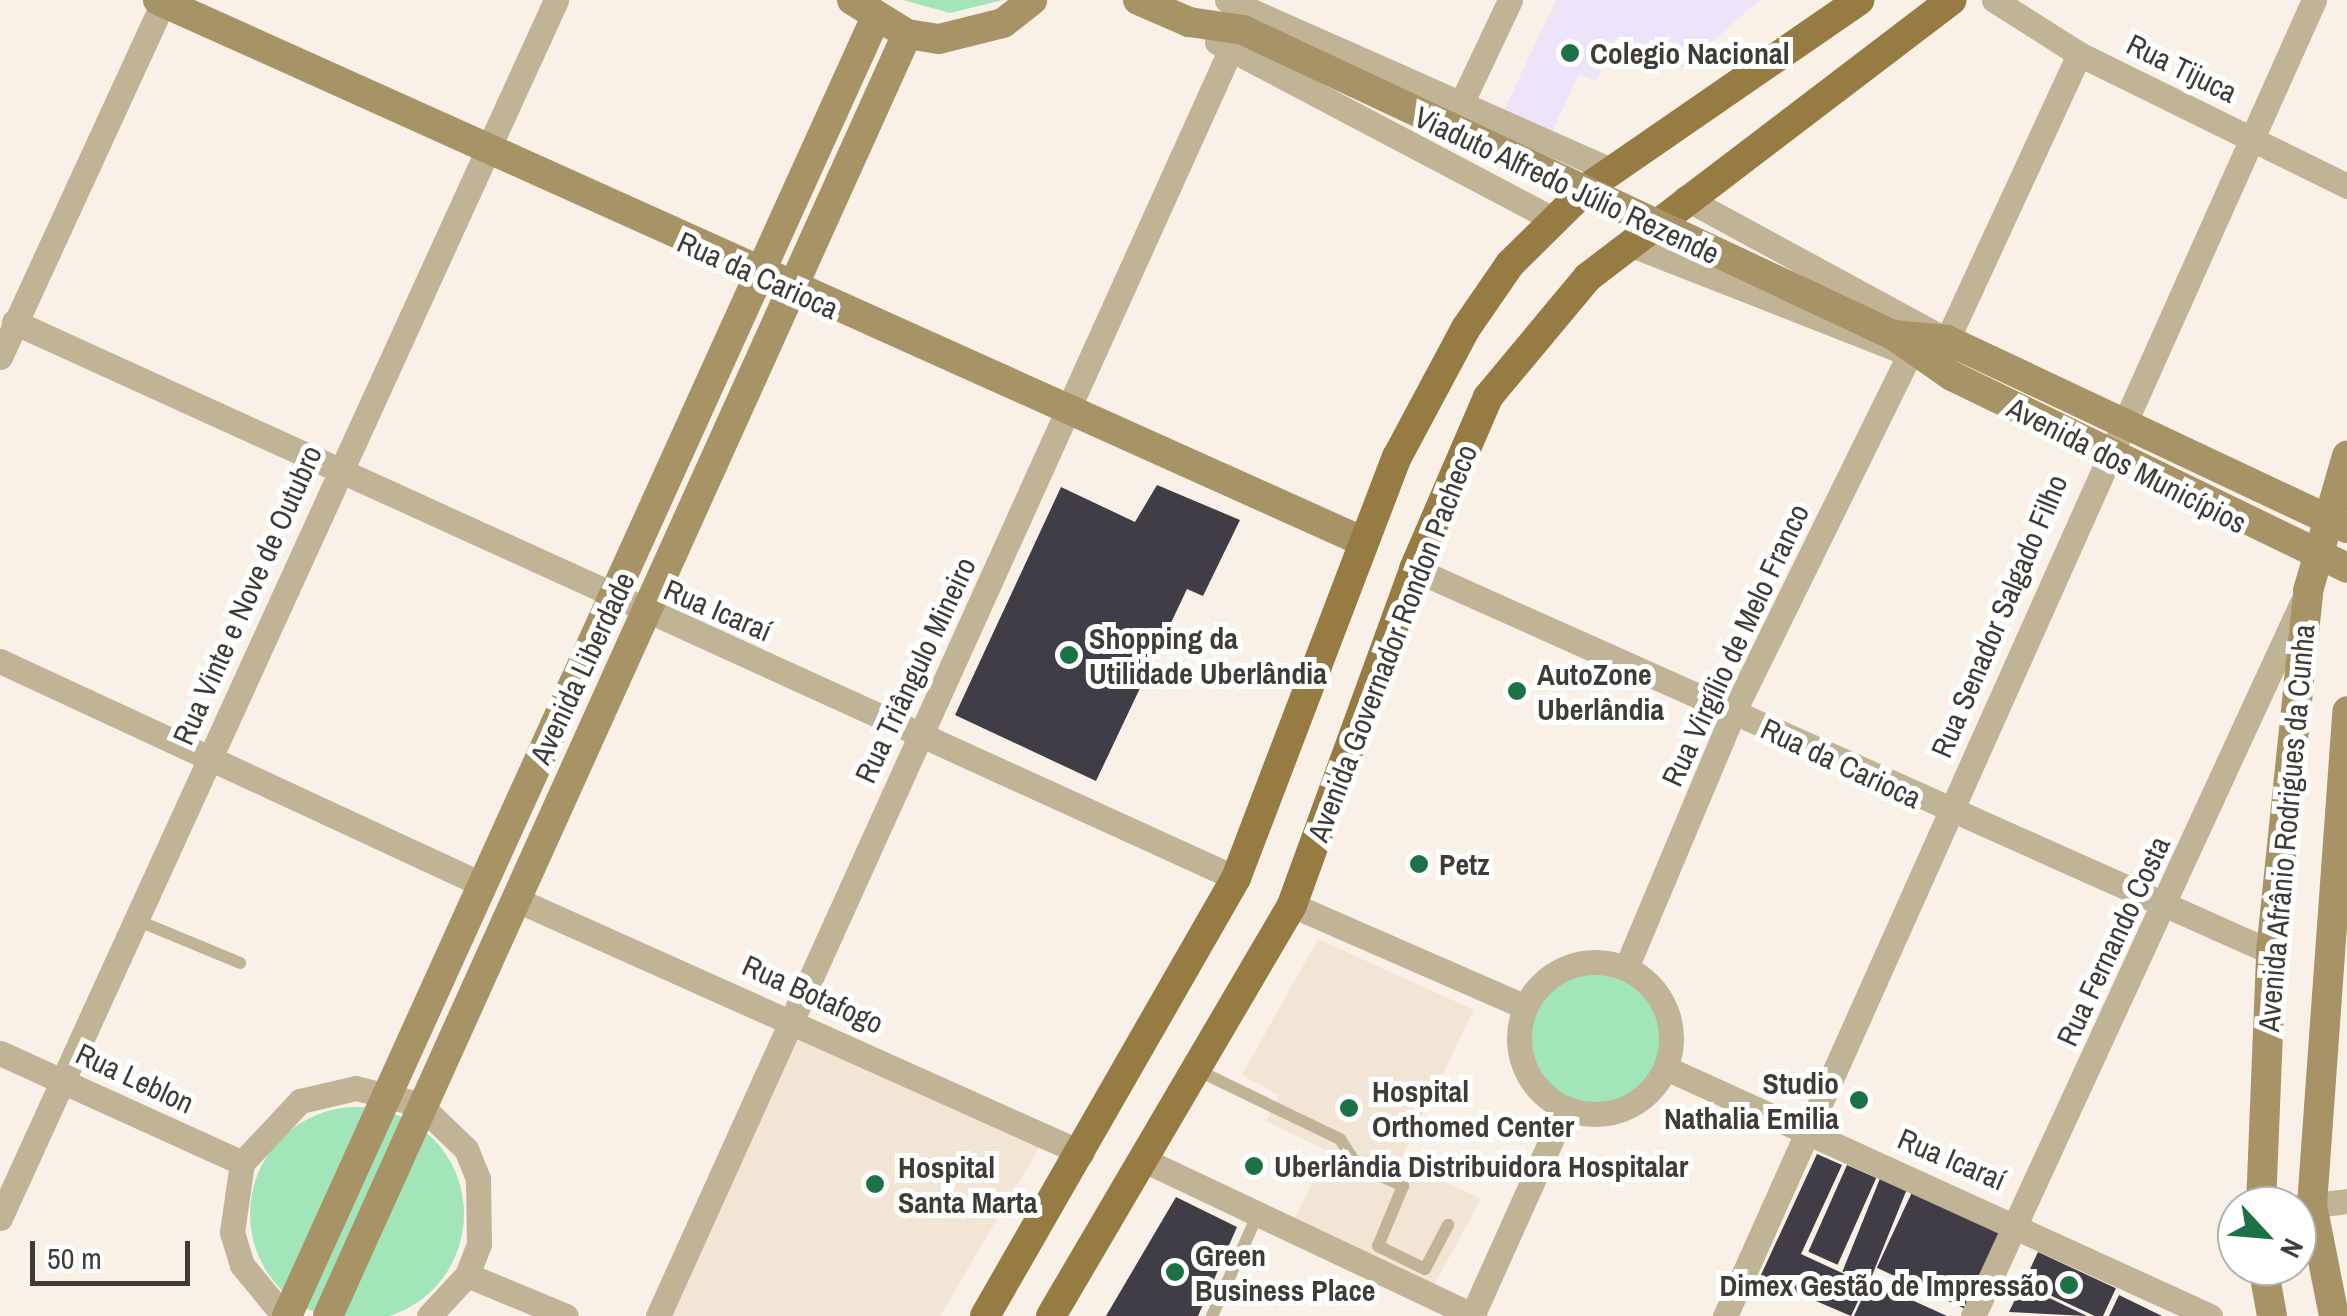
<!DOCTYPE html>
<html>
<head>
<meta charset="utf-8">
<style>
	body { margin:0 }
	#map { position:relative; width:2347px; height:1316px; overflow:hidden; background:#f9f1e7; font-family:"Archivo Narrow",sans-serif }
	div>[style] { position:absolute }
	.built>* { inset:0; background:#f2e5d5 }
	.education>* { inset:0; background:#eee4f9 }
	.green>* { inset:0; background:#a1e5b9 }
	.round { border-radius:50% }
	.building>* { inset:0; background:#413d46; transform-origin:0 0 }
	.lane>* { height:12px; margin:-6px; padding:0 6px; transform-origin:6px; border-radius:6px; background:#c1b395 }
	.street>* { height:25px; margin:-12.5px; padding:0 12.5px; transform-origin:12.5px; border-radius:12.5px; background:#c1b395 }
	.street>.ring { margin:-12.5px; padding:0; box-sizing:content-box; background:none; border:25px solid #c1b395; border-radius:50% }
	.secondary>* { height:30px; margin:-15px; padding:0 15px; transform-origin:15px; border-radius:15px; background:#a89366 }
	.primary>* { height:30px; margin:-15px; padding:0 15px; transform-origin:15px; border-radius:15px; background:#967c42 }
	.secondary-bridge>* { height:30px; margin:-15px; padding:0 15px; transform-origin:15px; border-radius:15px; background:#a89366 }
	.dots>* { width:28px; height:28px; translate:-50% -50%; box-sizing:border-box; border:5px solid #fff; border-radius:50% }
	span { translate:-50% -50%; white-space:nowrap; text-align:center; line-height:1.15; -webkit-text-stroke:10px #fff; paint-order:stroke }
	.poi-label { font-size:30px; color:#3f3c38; font-weight:700 }
	.left { translate:0 -50%; text-align:left }
	.right { translate:-100% -50%; text-align:right }
	.street-label { font-size:30px; color:#3f3c38 }
	.north { position:absolute; left:2217px; top:1186px; width:100px; height:100px; box-sizing:border-box; background:#fff; border:2px solid #b2b1af; border-radius:50%; rotate:116deg; font-size:28px; font-weight:700; line-height:40px; text-align:center; color:#3f3c38 }
	.north::after { content:''; display:block; margin:auto; width:35px; height:45px; background:#1c7246; clip-path:polygon(50% 0,100% 100%,50% 72%,0 100%) }
	.scale { position:absolute; left:30px; top:1241px; width:160px; height:45px; box-sizing:border-box; border:5px solid #3f3c38; border-top:0; padding-left:12px; font-size:30px; line-height:35px; white-space:nowrap; color:#3f3c38; -webkit-text-stroke:8px #fff; paint-order:stroke }
</style>
</head>
<body>
<div id="map">
	<div class="built">
		<div style="clip-path:polygon(1318px 939px,1474px 1010px,1400px 1160px,1481px 1199px,1433px 1287px,1294px 1219px,1328px 1151px,1266px 1121px,1279px 1095px,1242px 1075px)"></div>
		<div style="clip-path:polygon(799px 1033px,1040px 1146px,940px 1316px,671px 1316px)"></div>
	</div>
	<div class="education">
		<div style="clip-path:polygon(1556px 0,1760px 0,1682px 68px,1617px 38px,1596px 81px,1579px 74px,1552px 132px,1504px 110px)"></div>
	</div>
	<div class="green">
		<div style="clip-path:polygon(903px 0,1003px 0,950px 13px)"></div>
		<div class="round" style="left:1519px;top:962px;width:152px;height:152px"></div>
		<div class="round" style="left:250px;top:1107px;width:214px;height:214px"></div>
	</div>
	<div class="building">
		<div style="clip-path:polygon(1157px 485px,1240px 520px,1203px 596px,1187px 589px,1096px 781px,955px 715px,1061px 487px,1135px 522px)"></div>
		<div style="clip-path:polygon(1817px 1154px,1842px 1165px,1801px 1254px,1866px 1284px,1851px 1316px,1760px 1277px)"></div>
		<div style="left:1847px;top:1165px;width:32px;height:95px;rotate:24deg"></div>
		<div style="left:1881px;top:1176px;width:29px;height:103px;rotate:22deg"></div>
		<div style="left:1914px;top:1188px;width:100px;height:88px;rotate:25deg"></div>
		<div style="clip-path:polygon(1176px 1197px,1237px 1227px,1198px 1316px,1106px 1316px)"></div>
		<div style="left:2038px;top:1252px;width:86px;height:34px;rotate:25deg"></div>
		<div style="clip-path:polygon(1870px 1281px,1947px 1316px,1854px 1316px)"></div>
		<div style="clip-path:polygon(2022px 1285px,2087px 1316px,2009px 1312px)"></div>
		<div style="clip-path:polygon(2119px 1295px,2162px 1316px,2109px 1316px)"></div>
	</div>
	<div class="lane">
		<div style="left:134px;top:919px;width:115px;rotate:22.5deg"></div>
		<div style="left:1197px;top:1070px;width:159px;rotate:25.8deg"></div>
		<div style="left:1340px;top:1139px;width:31px;rotate:57deg"></div>
		<div style="left:1357px;top:1165px;width:51px;rotate:24.5deg"></div>
		<div style="left:1403px;top:1186px;width:65px;rotate:112.6deg"></div>
		<div style="left:1378px;top:1246px;width:52px;rotate:26.1deg"></div>
		<div style="left:1425px;top:1269px;width:50px;rotate:-62.4deg"></div>
		<div style="left:1212px;top:1316px;width:110px;rotate:-65.8deg"></div>
	</div>
	<div class="street">
		<div style="left:1227px;top:0;width:419px;rotate:23.9deg"></div>
		<div style="left:1994px;top:0;width:101px;rotate:32.4deg"></div>
		<div style="left:2079px;top:54px;width:299px;rotate:26.2deg"></div>
		<div style="left:1217px;top:42px;width:382px;rotate:27.8deg"></div>
		<div style="left:1460px;top:106px;width:117px;rotate:-64.7deg"></div>
		<div style="left:1685px;top:198px;width:298px;rotate:28.5deg"></div>
		<div style="left:1947px;top:340px;width:315px;rotate:-65.2deg"></div>
		<div style="left:14px;top:322px;width:1343px;rotate:24.47deg"></div>
		<div style="left:0;top:357px;width:393px;rotate:-65.3deg"></div>
		<div style="left:1414px;top:569px;width:939px;rotate:24.08deg"></div>
		<div style="left:0;top:661px;width:530px;rotate:24.87deg"></div>
		<div style="left:515px;top:899px;width:621px;rotate:24.13deg"></div>
		<div style="left:1292px;top:905px;width:254px;rotate:23.6deg"></div>
		<div class="ring" style="left:1519px;top:962px;width:127px;height:127px"></div>
		<div style="left:1626px;top:968px;width:277px;rotate:-67.2deg"></div>
		<div style="left:1733px;top:713px;width:400px;rotate:-63.8deg"></div>
		<div style="left:1910px;top:354px;width:302px;rotate:-158.6deg"></div>
		<div style="left:0;top:1053px;width:266px;rotate:24.4deg"></div>
		<div style="left:1666px;top:1068px;width:598px;rotate:24.51deg"></div>
		<div style="left:1146px;top:1161px;width:363px;rotate:25.3deg"></div>
		<div style="left:2297px;top:1207px;width:50px;rotate:-6.8deg"></div>
		<div style="left:0;top:1218px;width:1339px;rotate:-65.46deg"></div>
		<div style="left:467px;top:1275px;width:107px;rotate:22.5deg"></div>
		<div style="left:284px;top:1316px;width:66px;rotate:-129.5deg"></div>
		<div style="left:242px;top:1265px;width:34px;rotate:-107deg"></div>
		<div style="left:232px;top:1232px;width:70px;rotate:-81.8deg"></div>
		<div style="left:242px;top:1163px;width:85px;rotate:-46.9deg"></div>
		<div style="left:300px;top:1101px;width:57px;rotate:-13.1deg"></div>
		<div style="left:356px;top:1088px;width:65px;rotate:14.3deg"></div>
		<div style="left:419px;top:1104px;width:65px;rotate:43.8deg"></div>
		<div style="left:466px;top:1149px;width:32px;rotate:68deg"></div>
		<div style="left:478px;top:1179px;width:65px;rotate:89.1deg"></div>
		<div style="left:479px;top:1244px;width:33px;rotate:111deg"></div>
		<div style="left:467px;top:1275px;width:56px;rotate:132.8deg"></div>
		<div style="left:658px;top:1316px;width:1388px;rotate:-65.67deg"></div>
		<div style="left:1472px;top:1316px;width:227px;rotate:-65.8deg"></div>
		<div style="left:1725px;top:1316px;width:1442px;rotate:-65.89deg"></div>
		<div style="left:1973px;top:1316px;width:783px;rotate:-65.24deg"></div>
	</div>
	<div class="secondary">
		<div style="left:158px;top:0;width:1320px;rotate:24.2deg"></div>
		<div style="left:852px;top:0;width:65px;rotate:31.7deg"></div>
		<div style="left:907px;top:34px;width:32px;rotate:9deg"></div>
		<div style="left:939px;top:39px;width:66px;rotate:-14deg"></div>
		<div style="left:1003px;top:23px;width:37px;rotate:-38deg"></div>
		<div style="left:1138px;top:0;width:56px;rotate:23.3deg"></div>
		<div style="left:1189px;top:22px;width:55px;rotate:8.4deg"></div>
		<div style="left:1893px;top:335px;width:72px;rotate:34.8deg"></div>
		<div style="left:1952px;top:376px;width:439px;rotate:25.9deg"></div>
		<div style="left:1893px;top:335px;width:54px;rotate:5.3deg"></div>
		<div style="left:1947px;top:340px;width:442px;rotate:25.2deg"></div>
		<div style="left:2261px;top:1206px;width:254px;rotate:-87.7deg"></div>
		<div style="left:2271px;top:952px;width:363px;rotate:-84.1deg"></div>
		<div style="left:2308px;top:591px;width:141px;rotate:-73.9deg"></div>
		<div style="left:2263px;top:1266px;width:51px;rotate:79.8deg"></div>
		<div style="left:287px;top:1316px;width:1424px;rotate:-65.61deg"></div>
		<div style="left:328px;top:1316px;width:1407px;rotate:-65.69deg"></div>
		<div style="left:2334px;top:1316px;width:113px;rotate:-101.2deg"></div>
		<div style="left:2312px;top:1205px;width:495px;rotate:-85.9deg"></div>
	</div>
	<div class="primary">
		<div style="left:985px;top:1316px;width:505px;rotate:-60.18deg"></div>
		<div style="left:1236px;top:878px;width:451px;rotate:-69.1deg"></div>
		<div style="left:1397px;top:457px;width:146px;rotate:-61.9deg"></div>
		<div style="left:1466px;top:328px;width:78px;rotate:-55.5deg"></div>
		<div style="left:1510px;top:264px;width:108px;rotate:-44.6deg"></div>
		<div style="left:1587px;top:188px;width:331px;rotate:-34.6deg"></div>
		<div style="left:1051px;top:1316px;width:476px;rotate:-59.6deg"></div>
		<div style="left:1292px;top:905px;width:357px;rotate:-70deg"></div>
		<div style="left:1414px;top:569px;width:187px;rotate:-66.7deg"></div>
		<div style="left:1488px;top:397px;width:156px;rotate:-50.2deg"></div>
		<div style="left:1588px;top:277px;width:457px;rotate:-37.3deg"></div>
	</div>
	<div class="secondary-bridge">
		<div style="left:1243px;top:30px;width:718px;rotate:25.14deg"></div>
	</div>
	<div class="dots">
		<div style="left:1570px;top:53px;background:#1c7246"></div>
		<div style="left:1069px;top:655px;background:#1c7246"></div>
		<div style="left:1517px;top:691px;background:#1c7246"></div>
		<div style="left:1419px;top:864px;background:#1c7246"></div>
		<div style="left:1859px;top:1100px;background:#1c7246"></div>
		<div style="left:1349px;top:1108px;background:#1c7246"></div>
		<div style="left:1254px;top:1166px;background:#1c7246"></div>
		<div style="left:875px;top:1184px;background:#1c7246"></div>
		<div style="left:1175px;top:1272px;background:#1c7246"></div>
		<div style="left:2069px;top:1285px;background:#1c7246"></div>
	</div>
	<div class="poi-label">
		<span class="left" style="left:1590px;top:53px">Colegio Nacional</span>
		<span class="left" style="left:1089px;top:655px">Shopping da<br>Utilidade Uberlândia</span>
		<span class="left" style="left:1537px;top:691px">AutoZone<br>Uberlândia</span>
		<span class="left" style="left:1439px;top:864px">Petz</span>
		<span class="right" style="left:1839px;top:1100px">Studio<br>Nathalia Emilia</span>
		<span class="left" style="left:1372px;top:1108px">Hospital<br>Orthomed Center</span>
		<span class="left" style="left:1274px;top:1166px">Uberlândia Distribuidora Hospitalar</span>
		<span class="left" style="left:898px;top:1184px">Hospital<br>Santa Marta</span>
		<span class="left" style="left:1195px;top:1272px">Green<br>Business Place</span>
		<span class="right" style="left:2049px;top:1285px">Dimex Gestão de Impressão</span>
	</div>
	<div class="street-label">
		<span style="left:2182px;top:68px;rotate:26deg">Rua Tijuca</span>
		<span style="left:1567px;top:185px;rotate:25deg">Viaduto Alfredo Júlio Rezende</span>
		<span style="left:758px;top:275px;rotate:24deg">Rua da Carioca</span>
		<span style="left:2127px;top:465px;rotate:27deg">Avenida dos Municípios</span>
		<span style="left:247px;top:595px;rotate:-66deg">Rua Vinte e Nove de Outubro</span>
		<span style="left:718px;top:610px;rotate:23deg">Rua Icaraí</span>
		<span style="left:1999px;top:616px;rotate:-67deg">Rua Senador Salgado Filho</span>
		<span style="left:1392px;top:643px;rotate:-69deg">Avenida Governador Rondon Pacheco</span>
		<span style="left:1735px;top:645px;rotate:-65deg">Rua Virgílio de Melo Franco</span>
		<span style="left:582px;top:668px;rotate:-65deg">Avenida Liberdade</span>
		<span style="left:915px;top:670px;rotate:-65deg">Rua Triângulo Mineiro</span>
		<span style="left:1841px;top:763px;rotate:25deg">Rua da Carioca</span>
		<span style="left:2286px;top:828px;rotate:-85deg">Avenida Afrânio Rodrigues da Cunha</span>
		<span style="left:2113px;top:941px;rotate:-65deg">Rua Fernando Costa</span>
		<span style="left:813px;top:994px;rotate:24deg">Rua Botafogo</span>
		<span style="left:135px;top:1078px;rotate:25deg">Rua Leblon</span>
		<span style="left:1952px;top:1159px;rotate:23deg">Rua Icaraí</span>
	</div>
	<div class="north">N</div>
	<div class="scale">50 m</div>
</div>
</body>
</html>
